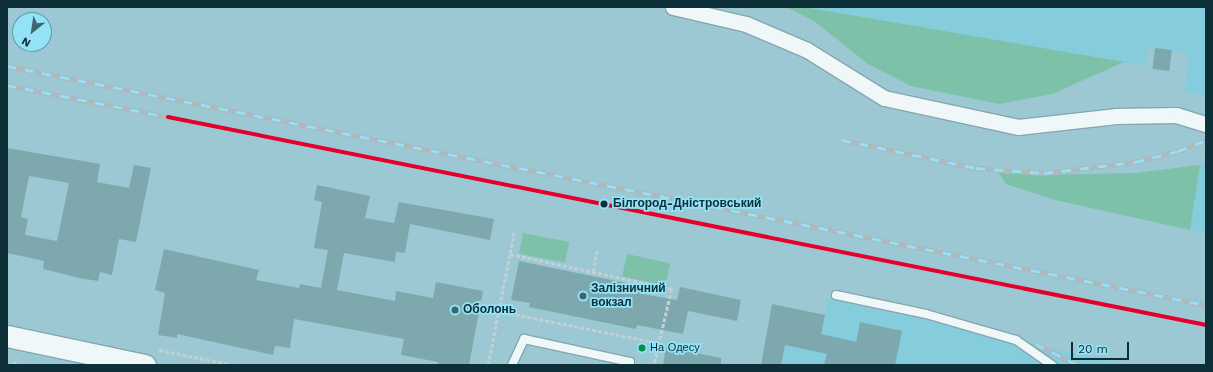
<!DOCTYPE html>
<html>
<head>
<meta charset="utf-8">
<style>
	body { margin:0 }
	#map { position:relative; width:1213px; height:372px; overflow:hidden; background:#9cc8d3; font-family:"Work Sans",sans-serif }
	div>[style] { position:absolute }
	.built>* { inset:0; background:#85ccdd }
	.green>* { inset:0; background:#7cc1a8; transform-origin:0 0 }
	.building>* { inset:0; background:#7da9ae; transform-origin:0 0 }
	.path>* { height:2.5px; margin-top:-1.25px; transform-origin:0; background:repeating-linear-gradient(90deg,#c2d0d5 0 4px,transparent 0 6px) }
	.roads { filter:drop-shadow(1px 0 #84a6af) drop-shadow(-1px 0 #84a6af) drop-shadow(0 1px #84a6af) drop-shadow(0 -1px #84a6af) }
	.service>* { height:8px; margin:-4px; padding:0 4px; transform-origin:4px; border-radius:4px; background:#f0f7f8 }
	.minor>* { height:15px; margin:-7.5px; padding:0 7.5px; transform-origin:7.5px; border-radius:7.5px; background:#f0f7f8 }
	.secondary>* { height:21px; margin:-10.5px; padding:0 10.5px; transform-origin:10.5px; border-radius:10.5px; background:#f0f7f8 }
	.rail>* { height:4.5px; margin-top:-2.25px; transform-origin:0; background:repeating-linear-gradient(90deg,#93e2f6 0 9px,#adb9bc 0 18px); box-sizing:border-box; border-block:1px solid #adb9bc }
	.rail-1>* { height:4px; margin:-2px; padding:0 2px; transform-origin:2px; border-radius:2px; background:#e4002b }
	.dots>* { width:11px; height:11px; translate:-50% -50%; box-sizing:border-box; border:2px solid #93e2f6; border-radius:50% }
	span { translate:-50% -50%; white-space:nowrap; text-align:center; line-height:1.15; -webkit-text-stroke:3.5px #93e2f6; paint-order:stroke }
	.bus-label { font-size:11px; color:#0d2f37 }
	.left { translate:0 -50%; text-align:left }
	.stop-label { font-size:12px; color:#0d2f37; font-weight:700 }
	.poi-label { font-size:12px; color:#0d2f37; font-weight:700 }
	.frame { position:absolute; inset:0; border:8px solid #0d2f37; pointer-events:none }
	.north { position:absolute; left:12px; top:12px; width:40px; height:40px; box-sizing:border-box; background:#93e2f6; border:1px solid #5d9aaa; border-radius:50%; rotate:210deg; font-size:11px; font-weight:700; line-height:16px; text-align:center; color:#0d2f37 }
	.north::after { content:''; display:block; margin:auto; width:14px; height:18px; background:#3f656e; clip-path:polygon(50% 0,100% 100%,50% 72%,0 100%) }
	.scale { position:absolute; left:1071px; top:342px; width:58px; height:18px; box-sizing:border-box; border:2px solid #0d2f37; border-top:0; padding-left:5px; font-size:12px; line-height:14px; white-space:nowrap; color:#0d2f37; -webkit-text-stroke:3px #93e2f6; paint-order:stroke }
</style>
</head>
<body>
<div id="map">
	<div class="built">
		<div style="clip-path:polygon(804px 7px,1206px 7px,1206px 95px,1185px 92px,1188px 53px,1148px 47px,1144px 66px)"></div>
		<div style="clip-path:polygon(1206px 163px,1206px 233px,1190px 230px,1200px 165px)"></div>
		<div style="clip-path:polygon(828px 299px,918px 318px,1127px 365px,761px 365px,772px 304px,825px 315px)"></div>
	</div>
	<div class="green">
		<div style="clip-path:polygon(786px 7px,804px 7px,1124px 62px,1052px 94px,999px 104px,911px 86px,868px 64px,814px 21px)"></div>
		<div style="clip-path:polygon(1200px 165px,1190px 230px,1055px 200px,1006px 184px,999px 173px,1040px 175px,1136px 173px)"></div>
		<div style="left:523px;top:233px;width:47px;height:21px;rotate:11deg"></div>
		<div style="left:627px;top:254px;width:44px;height:23px;rotate:12deg"></div>
	</div>
	<div class="building">
		<div style="left:1155px;top:48px;width:17px;height:21px;rotate:7deg"></div>
		<div style="clip-path:polygon(evenodd,7px 148px,100px 164px,97px 182px,129px 188px,134px 165px,151px 168px,136px 242px,119px 239px,112px 275px,100px 272px,98px 281px,79px 278px,43px 269px,44px 261px,7px 253px,7px 148px,29px 176px,69px 183px,57px 241px,25px 235px,28px 219px,21px 217px,29px 176px)"></div>
		<div style="clip-path:polygon(317px 185px,370px 196px,365px 218px,394px 223px,399px 202px,494px 219px,490px 240px,410px 224px,405px 253px,396px 252px,395px 262px,344px 253px,337px 290px,395px 301px,396px 291px,433px 298px,436px 282px,483px 291px,469px 365px,438px 365px,438px 362px,401px 355px,404px 339px,294px 319px,290px 348px,275px 346px,273px 355px,177px 334px,177px 338px,158px 335px,165px 293px,155px 290px,164px 249px,259px 270px,256px 280px,299px 288px,300px 284px,321px 288px,328px 250px,314px 248px,322px 202px,314px 200px)"></div>
		<div style="clip-path:polygon(519px 261px,645px 287px,643px 294px,677px 300px,680px 287px,741px 300px,737px 321px,688px 311px,683px 334px,637px 325px,636px 329px,529px 307px,530px 303px,511px 300px)"></div>
		<div style="clip-path:polygon(772px 304px,825px 315px,821px 334px,856px 342px,860px 322px,902px 331px,895px 365px,824px 365px,827px 354px,785px 345px,781px 365px,761px 365px)"></div>
		<div style="clip-path:polygon(666px 347px,721px 358px,721px 365px,663px 365px)"></div>
	</div>
	<div class="path">
		<div style="left:510px;top:254px;width:166px;rotate:12.2deg"></div>
		<div style="left:672px;top:289px;width:78px;rotate:103.3deg"></div>
		<div style="left:593px;top:272px;width:22px;rotate:-80deg"></div>
		<div style="left:498px;top:311px;width:164px;rotate:11.2deg"></div>
		<div style="left:159px;top:350px;width:76px;rotate:11.3deg"></div>
		<div style="left:14px;top:365px;width:7px;rotate:-74deg"></div>
		<div style="left:488px;top:365px;width:135px;rotate:-78.9deg"></div>
	</div>
	<div class="roads">
		<div class="service">
			<div style="left:836px;top:295px;width:92px;rotate:11.9deg"></div>
			<div style="left:926px;top:314px;width:94px;rotate:16.1deg"></div>
			<div style="left:1016px;top:340px;width:44px;rotate:34.8deg"></div>
			<div style="left:512px;top:365px;width:29px;rotate:-65deg"></div>
			<div style="left:524px;top:339px;width:108px;rotate:12.2deg"></div>
			<div style="left:630px;top:362px;width:3px;rotate:90deg"></div>
		</div>
		<div class="minor">
			<div style="left:673px;top:7px;width:75px;rotate:13.1deg"></div>
			<div style="left:746px;top:24px;width:66px;rotate:23.1deg"></div>
			<div style="left:807px;top:50px;width:91px;rotate:31.9deg"></div>
			<div style="left:884px;top:98px;width:137px;rotate:12.2deg"></div>
			<div style="left:1018px;top:127px;width:99px;rotate:-6.4deg"></div>
			<div style="left:1116px;top:116px;width:60px;rotate:-1deg"></div>
			<div style="left:1176px;top:115px;width:31px;rotate:17deg"></div>
		</div>
		<div class="secondary">
			<div style="left:7px;top:336px;width:141px;rotate:11.9deg"></div>
		</div>
	</div>
	<div class="rail">
		<div style="left:7px;top:66px;width:1223px;rotate:11.27deg"></div>
		<div style="left:7px;top:85px;width:164px;rotate:11.2deg"></div>
		<div style="left:842px;top:140px;width:137px;rotate:11.8deg"></div>
		<div style="left:976px;top:168px;width:68px;rotate:4.2deg"></div>
		<div style="left:1044px;top:173px;width:92px;rotate:-6.9deg"></div>
		<div style="left:1135px;top:162px;width:44px;rotate:-14.3deg"></div>
		<div style="left:1178px;top:151px;width:30px;rotate:-21deg"></div>
		<div style="left:1036px;top:344px;width:47px;rotate:26.6deg"></div>
	</div>
	<div class="rail-1">
		<div style="left:168px;top:117px;width:1059px;rotate:11.33deg"></div>
	</div>
	<div class="dots">
		<div style="left:604px;top:204px;background:#0d2f37"></div>
		<div style="left:583px;top:296px;background:#3f656e"></div>
		<div style="left:455px;top:310px;background:#3f656e"></div>
		<div style="left:642px;top:348px;background:#038e4c"></div>
	</div>
	<div class="bus-label">
		<span class="left" style="left:650px;top:348px">На Одесу</span>
	</div>
	<div class="stop-label">
		<span class="left" style="left:613px;top:204px">Білгород-Дністровський</span>
	</div>
	<div class="poi-label">
		<span class="left" style="left:591px;top:296px">Залізничний<br>вокзал</span>
		<span class="left" style="left:463px;top:310px">Оболонь</span>
	</div>
	<div class="frame"></div>
	<div class="north">N</div>
	<div class="scale">20 m</div>
</div>
</body>
</html>
